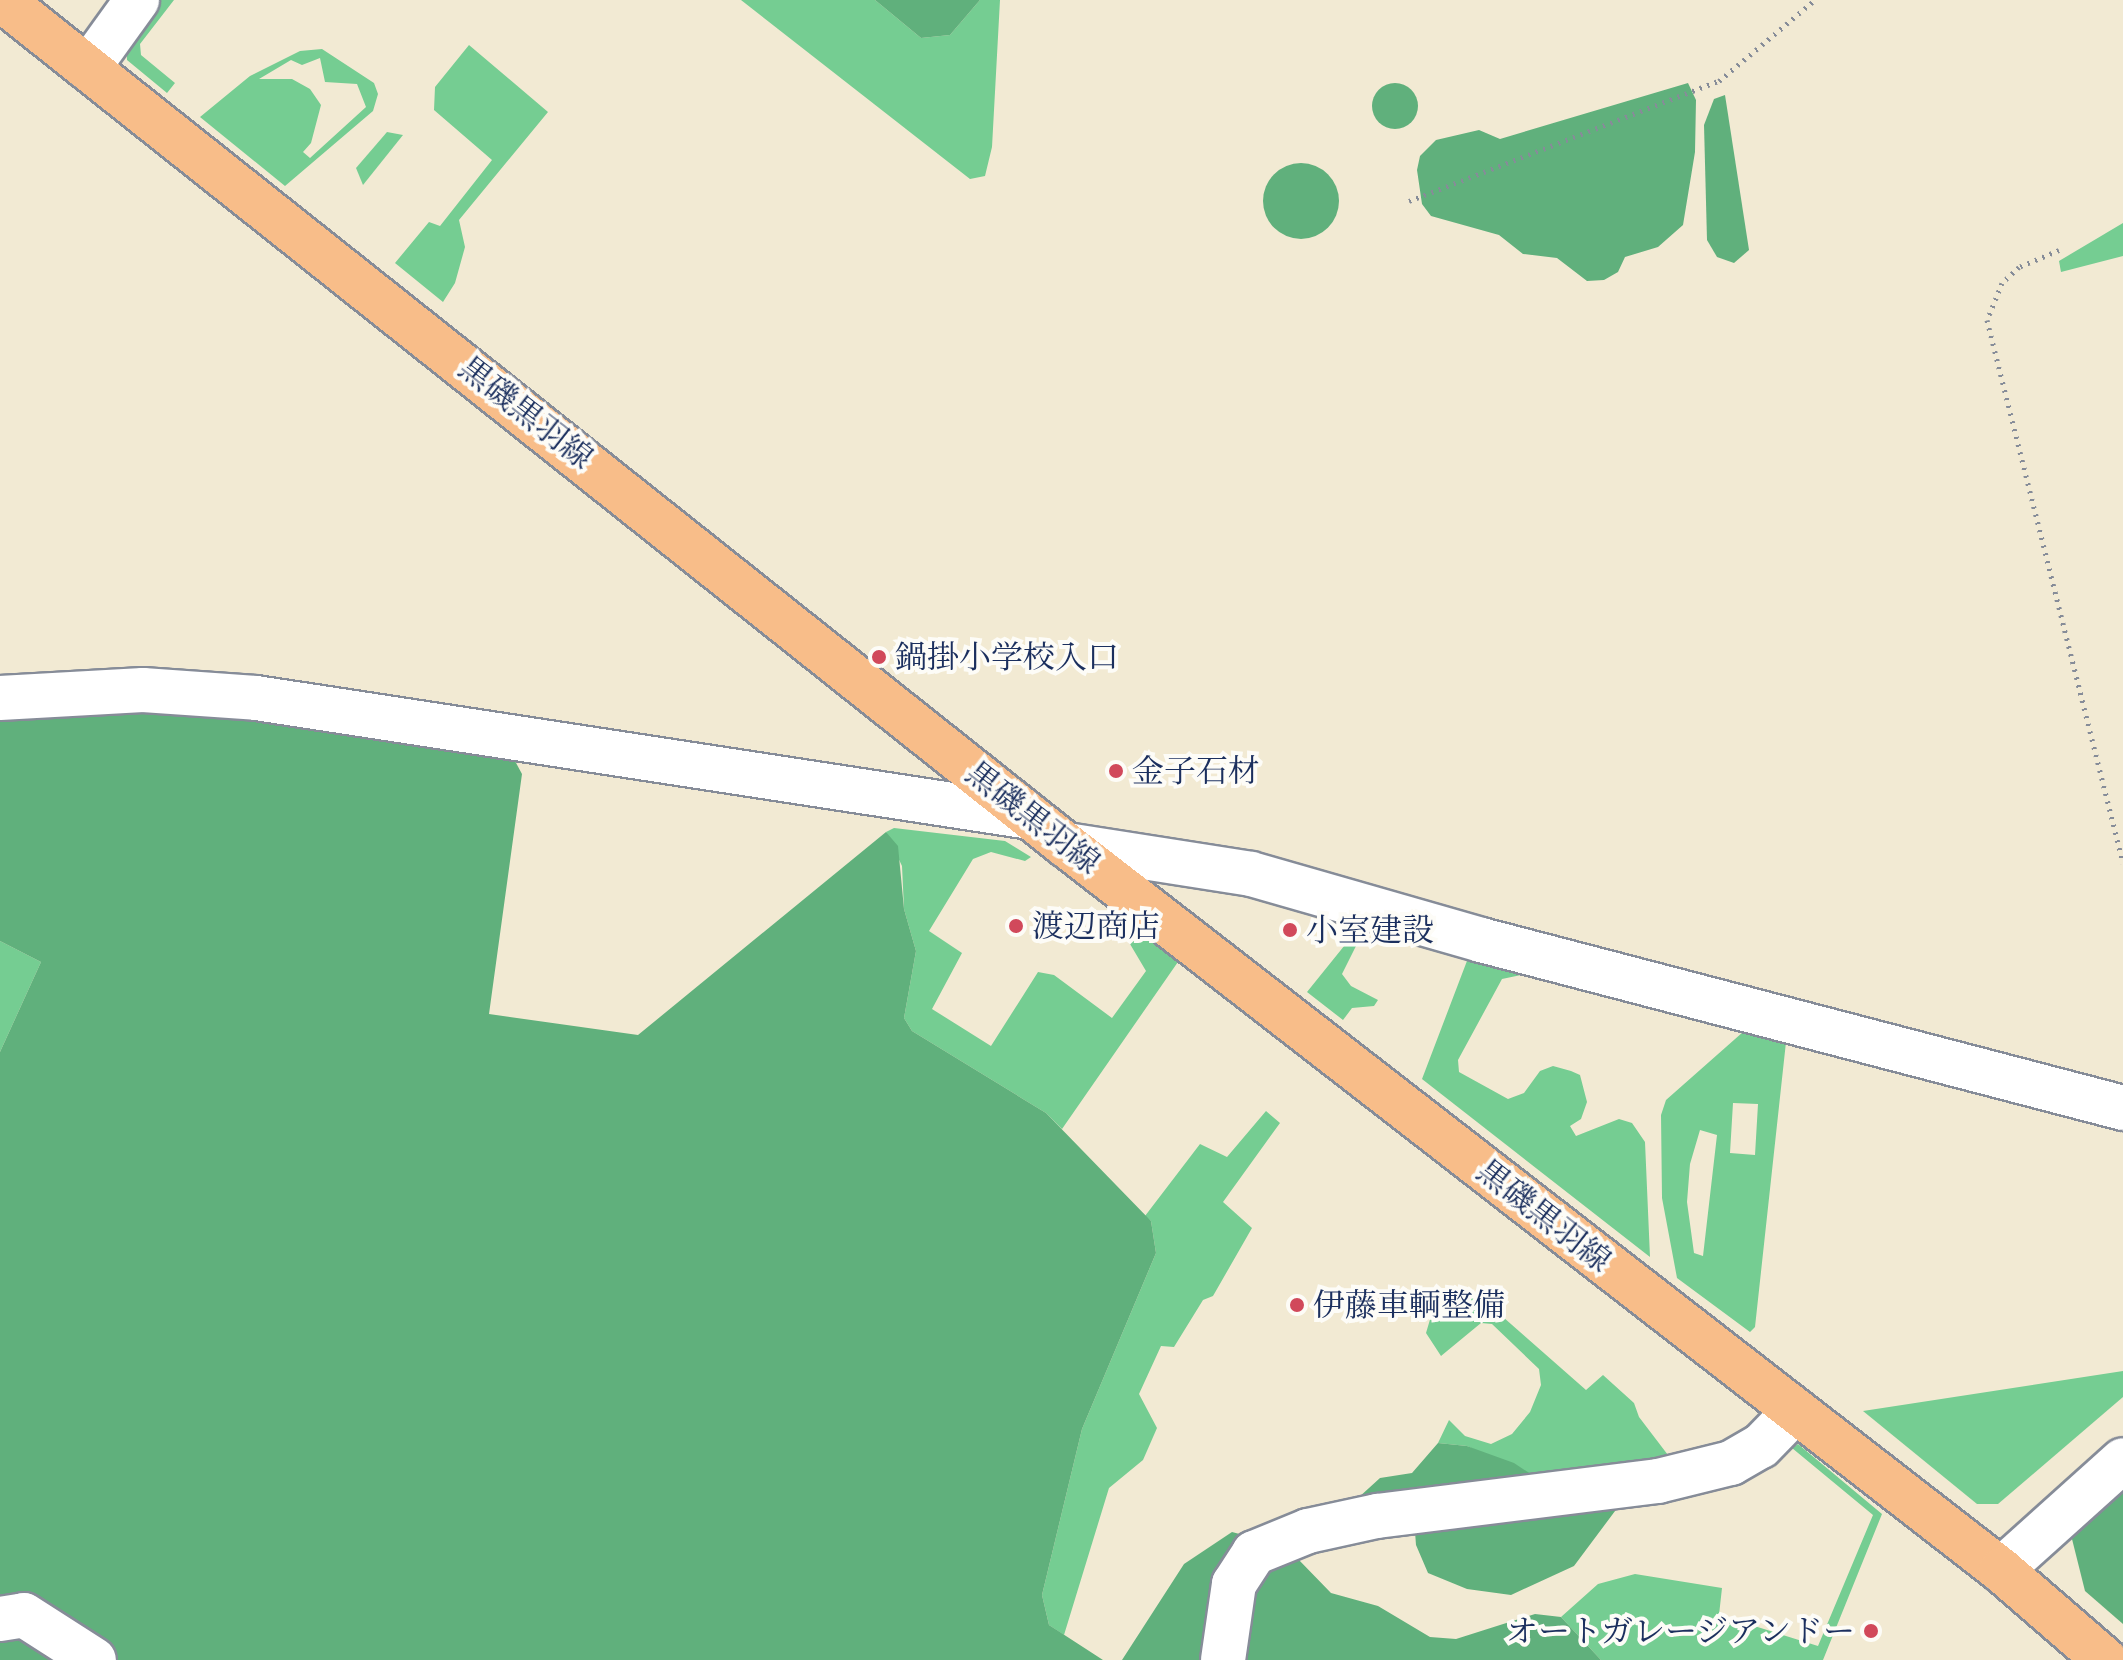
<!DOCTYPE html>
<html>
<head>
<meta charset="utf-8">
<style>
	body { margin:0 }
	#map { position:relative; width:2123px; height:1660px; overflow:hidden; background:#f2ead3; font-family:"EB Garamond","Noto Serif JP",serif }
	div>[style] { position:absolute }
	.green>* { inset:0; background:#75cd92 }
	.forest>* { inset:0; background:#60b07c }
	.round { border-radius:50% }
	.path>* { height:5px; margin-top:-2.5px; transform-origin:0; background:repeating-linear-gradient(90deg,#868c98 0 2px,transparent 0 8px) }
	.roads { filter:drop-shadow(2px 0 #868c98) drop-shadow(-2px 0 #868c98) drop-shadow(0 2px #868c98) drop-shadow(0 -2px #868c98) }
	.minor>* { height:44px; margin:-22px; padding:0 22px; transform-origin:22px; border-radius:22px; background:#fff }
	.major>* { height:44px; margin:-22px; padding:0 22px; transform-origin:22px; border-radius:22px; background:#f8bd89 }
	.dots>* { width:22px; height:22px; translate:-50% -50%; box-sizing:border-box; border:4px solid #fdfcf7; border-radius:50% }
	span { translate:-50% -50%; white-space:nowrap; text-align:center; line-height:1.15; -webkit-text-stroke:8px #fdfcf7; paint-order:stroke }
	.street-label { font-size:32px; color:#1b2f5e }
	.poi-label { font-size:32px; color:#1b2f5e }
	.left { translate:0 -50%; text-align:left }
	.right { translate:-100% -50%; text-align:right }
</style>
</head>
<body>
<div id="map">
	<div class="green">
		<div style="clip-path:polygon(156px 0,174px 0,140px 44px,141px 55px,175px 83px,167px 93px,127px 60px,126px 40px)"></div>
		<div style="clip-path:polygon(741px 0,875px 0,921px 38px,950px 35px,980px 0,1000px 0,992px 147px,985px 176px,970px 179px)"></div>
		<div style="clip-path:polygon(469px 45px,548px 112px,459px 220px,465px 247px,455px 283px,443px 302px,395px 263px,429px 222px,440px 226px,492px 160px,434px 110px,435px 87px)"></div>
		<div style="clip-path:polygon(evenodd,322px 49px,374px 83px,378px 94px,373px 111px,285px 186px,200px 117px,250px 76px,300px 51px,322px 49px,320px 58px,325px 82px,357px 84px,366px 107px,310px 158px,303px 152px,311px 143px,321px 105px,310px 89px,292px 79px,259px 79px,291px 60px,302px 65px,320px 58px)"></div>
		<div style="clip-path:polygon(387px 132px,403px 135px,363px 185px,356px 168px)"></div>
		<div style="clip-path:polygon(2123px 223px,2123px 256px,2061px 272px,2059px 261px)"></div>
		<div style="clip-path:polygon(894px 828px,1005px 841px,1031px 857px,1025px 861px,991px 852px,973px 859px,929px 931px,962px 953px,932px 1009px,991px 1046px,1038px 972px,1054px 975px,1112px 1018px,1146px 971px,1130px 944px,1127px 921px,1180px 959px,1062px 1129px,1046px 1113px,912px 1031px,904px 1018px,916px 951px,904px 909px,902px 866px,886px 832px)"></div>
		<div style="clip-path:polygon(1357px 930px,1361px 936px,1342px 974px,1351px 986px,1378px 1000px,1374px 1006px,1352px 1008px,1343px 1020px,1307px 992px)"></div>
		<div style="clip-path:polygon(0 941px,41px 962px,0 1052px)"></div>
		<div style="clip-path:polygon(1470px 953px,1601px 988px,1598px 995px,1521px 975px,1502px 979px,1458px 1060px,1459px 1072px,1508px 1099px,1524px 1093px,1540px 1071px,1553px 1066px,1571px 1071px,1580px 1075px,1587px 1102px,1581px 1119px,1570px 1126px,1576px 1136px,1619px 1119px,1632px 1123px,1645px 1142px,1650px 1257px,1422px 1079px)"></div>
		<div style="clip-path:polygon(evenodd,1743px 1032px,1786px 1042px,1755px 1327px,1750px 1332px,1677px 1278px,1662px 1198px,1661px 1115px,1666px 1100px,1743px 1032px,1733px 1103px,1758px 1104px,1755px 1155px,1730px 1153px,1733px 1103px,1743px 1032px,1700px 1130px,1717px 1135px,1703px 1256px,1694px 1253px,1687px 1202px,1690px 1164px,1700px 1130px)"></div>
		<div style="clip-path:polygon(1266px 1111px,1280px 1123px,1223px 1202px,1252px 1228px,1213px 1296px,1203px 1300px,1174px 1347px,1161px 1346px,1139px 1394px,1157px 1428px,1143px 1460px,1109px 1488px,1064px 1635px,1049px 1625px,1042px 1595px,1082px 1429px,1156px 1253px,1151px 1221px,1145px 1216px,1200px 1144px,1227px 1157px)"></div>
		<div style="clip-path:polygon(1456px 1288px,1495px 1310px,1586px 1390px,1603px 1375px,1634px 1403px,1639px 1417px,1671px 1459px,1546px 1484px,1467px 1446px,1438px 1443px,1449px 1420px,1465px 1436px,1491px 1444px,1512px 1434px,1530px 1412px,1541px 1385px,1539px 1369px,1492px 1324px,1481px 1323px,1441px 1356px,1426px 1333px,1437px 1296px)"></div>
		<div style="clip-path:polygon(2123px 1371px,2123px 1397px,1998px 1504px,1977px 1504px,1863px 1411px)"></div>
		<div style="clip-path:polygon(1798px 1444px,1882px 1514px,1823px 1660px,1601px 1660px,1561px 1617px,1598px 1584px,1635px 1574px,1722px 1588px,1719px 1615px,1818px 1646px,1873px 1515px,1792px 1448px)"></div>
	</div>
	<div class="forest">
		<div style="clip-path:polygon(875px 0,980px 0,950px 35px,921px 38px)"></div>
		<div class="round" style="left:1372px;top:83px;width:46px;height:46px"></div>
		<div style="clip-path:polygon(1688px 83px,1696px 100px,1695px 152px,1683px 225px,1658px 247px,1625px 257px,1618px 272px,1604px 280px,1587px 281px,1557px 258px,1523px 254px,1499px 235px,1431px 216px,1422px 204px,1417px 170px,1420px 156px,1436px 140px,1479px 130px,1500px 139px)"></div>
		<div style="clip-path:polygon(1725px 95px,1749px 250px,1734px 263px,1717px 257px,1707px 240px,1704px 125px,1714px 99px)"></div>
		<div class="round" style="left:1263px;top:163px;width:76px;height:76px"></div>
		<div style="clip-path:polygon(146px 703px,309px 724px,515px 761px,522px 774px,489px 1014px,638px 1035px,886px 832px,898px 846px,904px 909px,916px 951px,904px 1018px,912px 1031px,1046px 1113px,1151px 1221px,1156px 1253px,1082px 1429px,1042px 1595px,1049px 1625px,1103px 1660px,0 1660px,0 1052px,41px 962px,0 941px,0 714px)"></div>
		<div style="clip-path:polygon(1438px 1443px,1467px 1446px,1514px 1463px,1546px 1484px,1624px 1499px,1574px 1566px,1511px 1595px,1467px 1589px,1428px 1573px,1416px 1545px,1414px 1518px,1358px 1498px,1380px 1478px,1412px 1473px)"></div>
		<div style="clip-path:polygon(2123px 1479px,2123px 1624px,2085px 1591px,2071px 1535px)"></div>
		<div style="clip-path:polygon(1232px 1532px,1266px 1541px,1298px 1559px,1331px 1593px,1378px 1606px,1430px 1637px,1456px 1639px,1535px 1614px,1561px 1617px,1601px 1660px,1122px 1660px,1184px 1564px)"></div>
	</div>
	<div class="path">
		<div style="left:1409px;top:201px;width:332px;rotate:-21.2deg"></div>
		<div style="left:1719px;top:81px;width:126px;rotate:-40.2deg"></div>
		<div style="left:2059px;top:250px;width:43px;rotate:157deg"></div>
		<div style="left:2019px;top:267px;width:23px;rotate:137deg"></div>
		<div style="left:2002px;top:283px;width:40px;rotate:112deg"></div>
		<div style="left:1987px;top:320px;width:560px;rotate:75.94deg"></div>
	</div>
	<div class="roads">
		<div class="minor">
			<div style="left:88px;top:68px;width:84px;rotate:-54.2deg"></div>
			<div style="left:0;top:698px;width:143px;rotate:-3.2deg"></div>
			<div style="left:143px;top:690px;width:113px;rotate:4deg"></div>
			<div style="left:256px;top:698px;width:783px;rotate:8.74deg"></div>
			<div style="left:1066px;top:845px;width:187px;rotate:8.9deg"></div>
			<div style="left:1251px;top:874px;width:239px;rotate:16deg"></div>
			<div style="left:1481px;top:940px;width:664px;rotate:14.66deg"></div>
			<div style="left:2001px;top:1570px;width:164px;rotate:-42deg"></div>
			<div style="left:0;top:1619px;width:24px;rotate:-9deg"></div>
			<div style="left:24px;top:1615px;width:83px;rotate:32.7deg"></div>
			<div style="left:1223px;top:1660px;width:77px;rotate:-81.8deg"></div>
			<div style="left:1234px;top:1584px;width:37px;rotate:-57deg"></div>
			<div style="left:1254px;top:1553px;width:58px;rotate:-22.2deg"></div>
			<div style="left:1308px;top:1531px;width:71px;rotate:-12.3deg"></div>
			<div style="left:1377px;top:1516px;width:283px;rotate:-7.1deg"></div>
			<div style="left:1658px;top:1481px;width:75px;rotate:-13.9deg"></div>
			<div style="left:1731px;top:1463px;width:34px;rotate:-30deg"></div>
			<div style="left:1761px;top:1446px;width:49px;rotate:-45.8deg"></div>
		</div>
		<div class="major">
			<div style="left:2px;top:0;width:1359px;rotate:38.46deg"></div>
			<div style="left:1066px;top:845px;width:1183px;rotate:37.79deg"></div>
			<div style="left:2001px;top:1570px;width:138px;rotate:40.9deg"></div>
		</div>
	</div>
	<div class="dots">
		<div style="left:879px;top:657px;background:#d1495b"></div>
		<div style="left:1116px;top:771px;background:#d1495b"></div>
		<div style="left:1016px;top:926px;background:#d1495b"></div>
		<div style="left:1290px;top:930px;background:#d1495b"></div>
		<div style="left:1297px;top:1305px;background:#d1495b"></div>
		<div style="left:1871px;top:1631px;background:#d1495b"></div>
	</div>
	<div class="street-label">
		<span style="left:526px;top:413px;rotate:38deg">黒磯黒羽線</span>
		<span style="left:1033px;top:818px;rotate:38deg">黒磯黒羽線</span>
		<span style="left:1544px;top:1216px;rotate:38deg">黒磯黒羽線</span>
	</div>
	<div class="poi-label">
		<span class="left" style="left:895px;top:657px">鍋掛小学校入口</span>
		<span class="left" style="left:1132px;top:771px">金子石材</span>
		<span class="left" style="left:1032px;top:926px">渡辺商店</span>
		<span class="left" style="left:1306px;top:930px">小室建設</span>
		<span class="left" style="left:1313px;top:1305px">伊藤車輌整備</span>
		<span class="right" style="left:1855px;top:1631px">オートガレージアンドー</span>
	</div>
</div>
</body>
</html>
